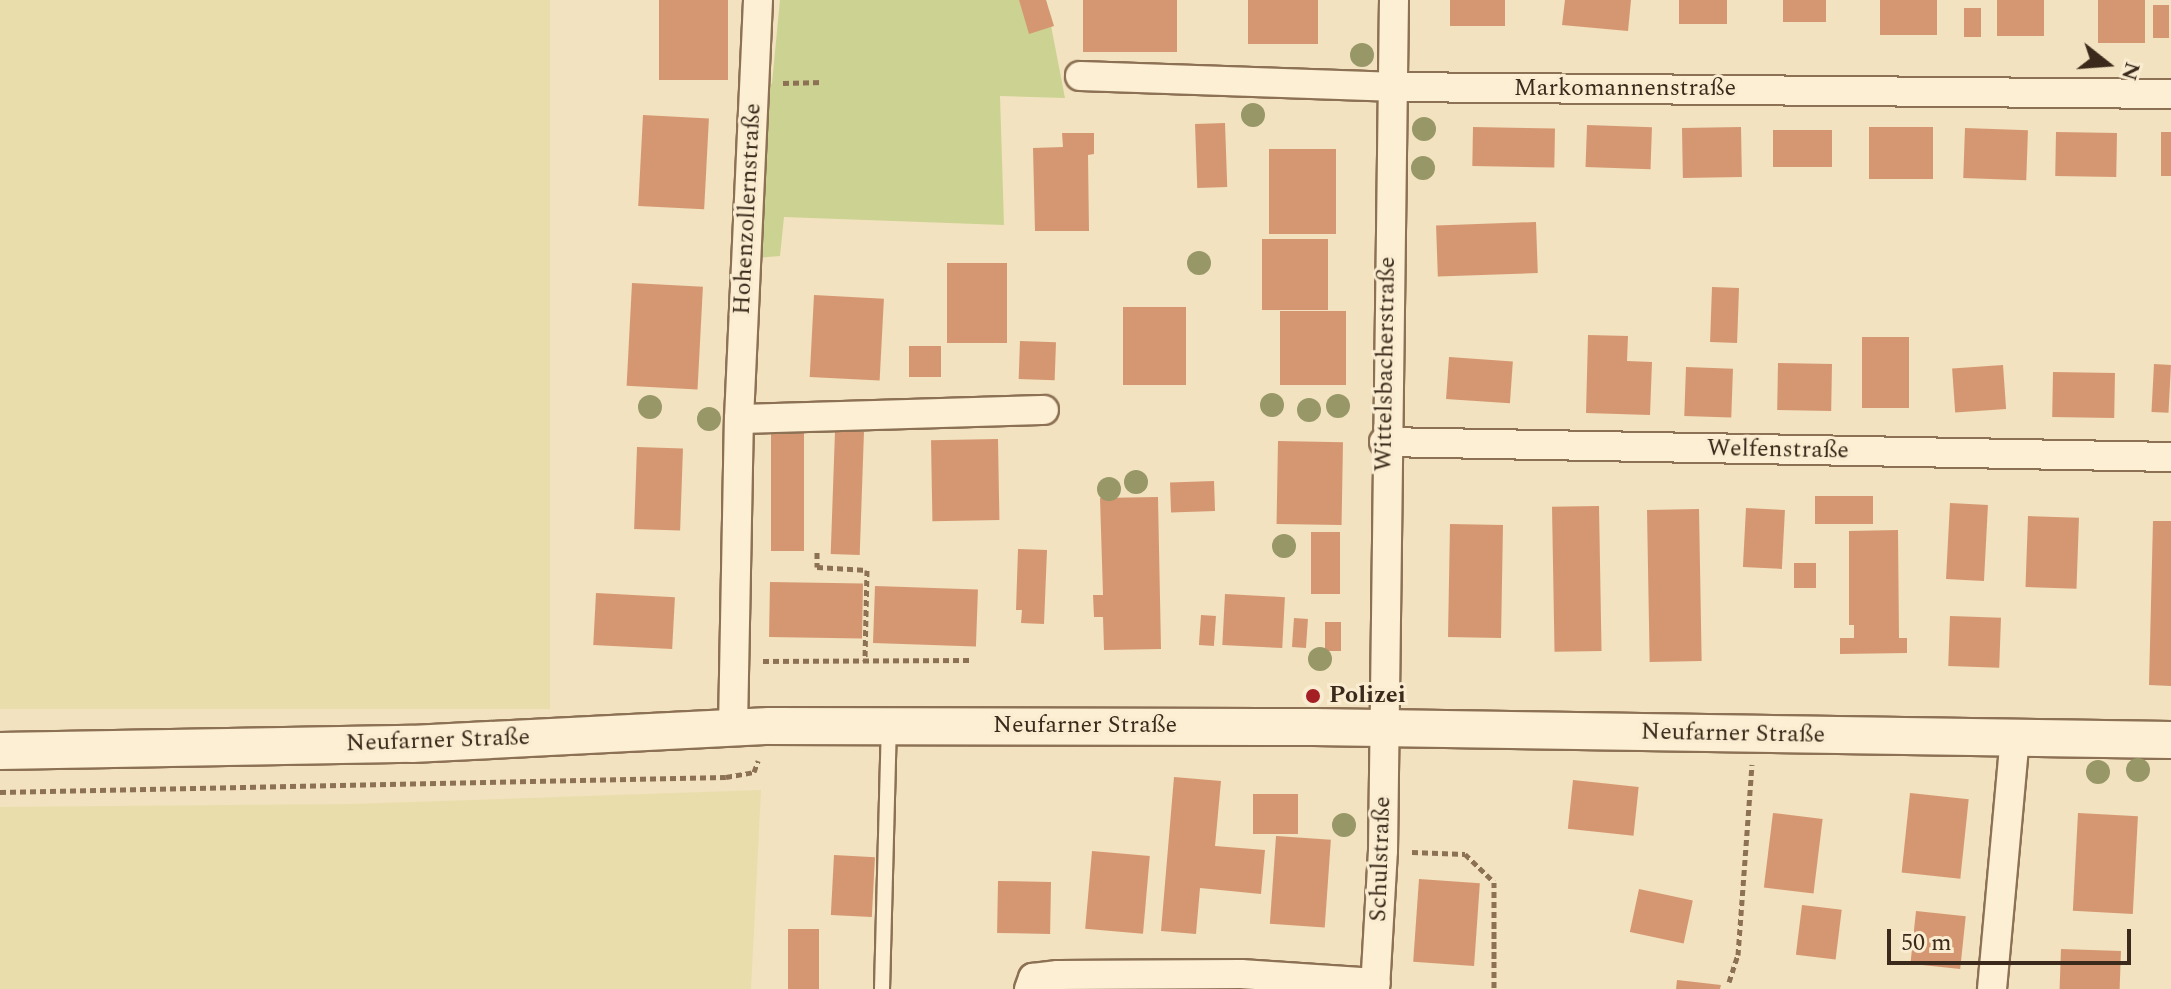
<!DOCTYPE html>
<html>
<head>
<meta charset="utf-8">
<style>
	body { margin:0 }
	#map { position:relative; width:2171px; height:989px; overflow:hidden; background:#f2e2bf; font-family:Spectral,serif }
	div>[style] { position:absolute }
	.farmland>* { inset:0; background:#e9ddac; transform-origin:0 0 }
	.green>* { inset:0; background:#ccd292 }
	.building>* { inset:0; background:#d59771; transform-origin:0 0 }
	.path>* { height:5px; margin-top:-2.5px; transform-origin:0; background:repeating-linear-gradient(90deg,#8d7155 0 6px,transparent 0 10px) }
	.roads { filter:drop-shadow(2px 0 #8d7155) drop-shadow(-2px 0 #8d7155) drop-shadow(0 2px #8d7155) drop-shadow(0 -2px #8d7155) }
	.service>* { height:14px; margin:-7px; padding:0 7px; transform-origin:7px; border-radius:7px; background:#fcefd3 }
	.minor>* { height:28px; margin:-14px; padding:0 14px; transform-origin:14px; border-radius:14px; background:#fcefd3 }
	.tertiary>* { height:36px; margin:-18px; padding:0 18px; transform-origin:18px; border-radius:18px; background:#fcefd3 }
	.trees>* { width:24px; height:24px; margin:-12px; border-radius:50%; background:#979768 }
	.dots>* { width:22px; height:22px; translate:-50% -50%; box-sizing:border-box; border:4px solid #f9ecd0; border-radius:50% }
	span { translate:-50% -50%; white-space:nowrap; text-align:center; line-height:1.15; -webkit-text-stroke:6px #f9ecd0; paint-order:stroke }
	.street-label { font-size:24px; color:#3b2a1b }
	.poi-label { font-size:24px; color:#3b2a1b; font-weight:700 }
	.left { translate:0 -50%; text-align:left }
	.north { position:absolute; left:2067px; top:24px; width:80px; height:80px; -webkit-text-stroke:6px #f9ecd0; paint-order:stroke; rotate:107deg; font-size:22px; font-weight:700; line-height:32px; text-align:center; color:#3b2a1b }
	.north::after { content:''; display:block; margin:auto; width:28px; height:36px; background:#3b2a1b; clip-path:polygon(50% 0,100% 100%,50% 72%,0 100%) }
	.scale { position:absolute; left:1887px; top:929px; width:244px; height:36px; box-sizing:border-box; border:4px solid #3b2a1b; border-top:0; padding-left:10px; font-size:24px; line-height:28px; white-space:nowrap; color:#3b2a1b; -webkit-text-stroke:6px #f9ecd0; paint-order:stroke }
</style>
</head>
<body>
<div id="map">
	<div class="farmland">
		<div style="left:0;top:0;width:550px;height:709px"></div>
		<div style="clip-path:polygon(761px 790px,751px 989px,0 989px,0 807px,354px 804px)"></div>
	</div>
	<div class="green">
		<div style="clip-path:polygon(780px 0,1046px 0,1065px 98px,1000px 96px,1004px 225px,784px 217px,780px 256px,755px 258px,762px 93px,772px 83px)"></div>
	</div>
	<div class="building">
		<div style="left:659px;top:0;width:69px;height:80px"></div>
		<div style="clip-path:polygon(1019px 0,1046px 0,1054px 26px,1029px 34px)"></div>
		<div style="left:1083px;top:0;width:94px;height:52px"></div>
		<div style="left:1248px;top:0;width:70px;height:44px"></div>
		<div style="left:1450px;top:0;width:55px;height:26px"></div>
		<div style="clip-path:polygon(1565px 0,1631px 0,1628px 31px,1562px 25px)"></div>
		<div style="left:1679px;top:0;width:48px;height:24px"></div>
		<div style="left:1783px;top:0;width:43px;height:22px"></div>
		<div style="left:1880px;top:0;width:57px;height:35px"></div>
		<div style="left:1997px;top:0;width:47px;height:36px"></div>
		<div style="left:2098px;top:0;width:47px;height:43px"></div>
		<div style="left:2153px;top:5px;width:16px;height:33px"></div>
		<div style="left:1964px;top:8px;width:17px;height:29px"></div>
		<div style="left:643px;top:115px;width:66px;height:91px;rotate:3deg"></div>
		<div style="left:1225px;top:123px;width:64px;height:30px;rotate:88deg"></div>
		<div style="left:1587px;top:125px;width:65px;height:42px;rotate:2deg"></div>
		<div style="left:1473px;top:127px;width:82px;height:39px;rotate:1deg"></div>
		<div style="left:1741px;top:127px;width:50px;height:59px;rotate:89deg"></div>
		<div style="left:1869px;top:127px;width:64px;height:52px"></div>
		<div style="left:1965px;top:128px;width:63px;height:50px;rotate:2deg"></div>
		<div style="left:1773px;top:130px;width:59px;height:37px"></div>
		<div style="left:2056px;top:132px;width:61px;height:44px;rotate:1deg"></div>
		<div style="left:2161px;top:132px;width:10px;height:44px"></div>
		<div style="clip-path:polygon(1062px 133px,1094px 133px,1094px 154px,1088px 155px,1089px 231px,1035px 231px,1033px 148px,1063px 147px)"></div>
		<div style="left:1269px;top:149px;width:67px;height:85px"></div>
		<div style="left:1536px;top:222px;width:51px;height:100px;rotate:88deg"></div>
		<div style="left:1262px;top:239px;width:66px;height:71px"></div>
		<div style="left:947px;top:263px;width:60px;height:80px"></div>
		<div style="left:632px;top:283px;width:71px;height:103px;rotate:3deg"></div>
		<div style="left:1712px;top:287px;width:27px;height:55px;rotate:2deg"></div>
		<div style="left:814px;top:295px;width:70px;height:82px;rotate:3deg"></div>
		<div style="left:1123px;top:307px;width:63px;height:78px"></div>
		<div style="left:1280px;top:311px;width:66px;height:74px"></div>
		<div style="clip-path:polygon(1588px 335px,1628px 336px,1627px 361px,1652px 362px,1650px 415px,1586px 413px)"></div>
		<div style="left:1862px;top:337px;width:47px;height:71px"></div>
		<div style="left:1020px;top:341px;width:36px;height:38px;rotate:2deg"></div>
		<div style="left:909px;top:346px;width:32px;height:31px"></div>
		<div style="left:1449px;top:357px;width:64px;height:42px;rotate:4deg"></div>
		<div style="left:1778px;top:363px;width:54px;height:47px;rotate:1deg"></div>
		<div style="left:2154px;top:364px;width:17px;height:48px;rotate:3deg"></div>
		<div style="left:2003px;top:365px;width:44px;height:51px;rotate:86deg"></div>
		<div style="left:1686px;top:367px;width:47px;height:49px;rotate:2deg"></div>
		<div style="left:2053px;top:372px;width:62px;height:45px;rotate:1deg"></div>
		<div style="left:771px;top:431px;width:33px;height:120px"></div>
		<div style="left:835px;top:431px;width:29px;height:123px;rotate:2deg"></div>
		<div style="left:998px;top:439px;width:81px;height:67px;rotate:89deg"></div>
		<div style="left:1278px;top:441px;width:65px;height:83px;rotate:1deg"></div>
		<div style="left:637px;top:447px;width:46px;height:82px;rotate:2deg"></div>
		<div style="left:1214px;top:481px;width:30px;height:44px;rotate:88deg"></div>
		<div style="left:1873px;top:496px;width:28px;height:58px;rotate:90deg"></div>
		<div style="clip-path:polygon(1158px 497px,1161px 649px,1104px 650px,1103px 617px,1094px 617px,1093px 595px,1103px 595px,1100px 498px)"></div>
		<div style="left:1950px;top:503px;width:38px;height:76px;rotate:3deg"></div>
		<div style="left:1599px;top:506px;width:145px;height:47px;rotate:89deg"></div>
		<div style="left:1746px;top:508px;width:39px;height:59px;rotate:3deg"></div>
		<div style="left:1699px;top:509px;width:152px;height:52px;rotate:89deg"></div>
		<div style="left:2028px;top:516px;width:51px;height:71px;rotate:2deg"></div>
		<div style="clip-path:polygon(2153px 521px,2171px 521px,2171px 686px,2149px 685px)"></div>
		<div style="left:1450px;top:524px;width:53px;height:113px;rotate:1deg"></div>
		<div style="clip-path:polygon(1898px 530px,1899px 638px,1907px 638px,1907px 653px,1840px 654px,1840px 638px,1854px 638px,1854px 625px,1849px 625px,1849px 531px)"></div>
		<div style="left:1311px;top:532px;width:29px;height:62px"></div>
		<div style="clip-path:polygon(1018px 549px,1047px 550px,1044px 624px,1021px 623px,1022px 610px,1016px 610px)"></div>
		<div style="left:1816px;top:563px;width:25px;height:22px;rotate:90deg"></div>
		<div style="left:770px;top:582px;width:93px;height:55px;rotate:1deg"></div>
		<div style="left:875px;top:586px;width:103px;height:57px;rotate:2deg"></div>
		<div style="left:596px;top:593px;width:79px;height:52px;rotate:3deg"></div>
		<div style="left:1225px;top:594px;width:60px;height:51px;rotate:3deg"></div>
		<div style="left:1201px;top:615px;width:15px;height:30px;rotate:4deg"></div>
		<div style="left:1950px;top:616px;width:51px;height:50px;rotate:2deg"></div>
		<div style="left:1294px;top:618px;width:14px;height:29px;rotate:4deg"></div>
		<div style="left:1325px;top:622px;width:16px;height:29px"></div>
		<div style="clip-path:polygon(1174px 777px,1221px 781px,1215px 846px,1265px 850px,1261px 894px,1200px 888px,1196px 934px,1161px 931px)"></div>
		<div style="left:1573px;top:780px;width:66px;height:49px;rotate:6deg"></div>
		<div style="left:1910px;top:793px;width:59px;height:80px;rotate:6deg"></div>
		<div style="left:1253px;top:794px;width:45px;height:40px"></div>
		<div style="left:1773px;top:813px;width:50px;height:75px;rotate:7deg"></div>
		<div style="left:2078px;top:813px;width:60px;height:98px;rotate:3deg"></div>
		<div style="left:1276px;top:836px;width:55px;height:88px;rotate:4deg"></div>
		<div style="left:1092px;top:851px;width:58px;height:78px;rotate:5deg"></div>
		<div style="left:834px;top:855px;width:41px;height:60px;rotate:3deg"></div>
		<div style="left:1419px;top:879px;width:61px;height:83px;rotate:4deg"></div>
		<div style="left:998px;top:881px;width:53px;height:52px;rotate:1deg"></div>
		<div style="left:1639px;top:889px;width:55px;height:44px;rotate:12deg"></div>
		<div style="left:1802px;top:905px;width:40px;height:50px;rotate:7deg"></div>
		<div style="left:1916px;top:911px;width:50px;height:53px;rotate:6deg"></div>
		<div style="left:788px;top:929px;width:31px;height:60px"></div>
		<div style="left:2061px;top:949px;width:60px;height:40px;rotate:2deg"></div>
		<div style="clip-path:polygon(1677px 980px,1721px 985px,1720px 989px,1676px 989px)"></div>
	</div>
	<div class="path">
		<div style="left:783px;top:83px;width:40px;rotate:-1.4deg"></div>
		<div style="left:817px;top:552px;width:15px;rotate:90deg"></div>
		<div style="left:817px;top:567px;width:50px;rotate:3.4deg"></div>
		<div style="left:867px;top:570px;width:91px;rotate:91.3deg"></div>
		<div style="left:763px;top:661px;width:206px;rotate:-0.3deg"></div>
		<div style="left:0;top:792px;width:726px;rotate:-1.18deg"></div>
		<div style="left:726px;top:777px;width:28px;rotate:-10deg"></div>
		<div style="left:754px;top:772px;width:12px;rotate:-70deg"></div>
		<div style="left:1412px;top:852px;width:53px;rotate:2.2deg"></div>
		<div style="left:1465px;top:854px;width:40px;rotate:44deg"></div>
		<div style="left:1494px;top:882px;width:107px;rotate:90deg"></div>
		<div style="left:1729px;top:982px;width:28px;rotate:-72deg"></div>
		<div style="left:1738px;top:955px;width:191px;rotate:-85.8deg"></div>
	</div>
	<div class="roads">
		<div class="service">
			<div style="left:882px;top:989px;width:263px;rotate:-88.5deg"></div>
		</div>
		<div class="minor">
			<div style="left:1080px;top:76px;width:311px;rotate:2deg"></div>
			<div style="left:1391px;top:87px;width:780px;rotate:0.51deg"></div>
			<div style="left:739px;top:419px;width:305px;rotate:-1.7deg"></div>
			<div style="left:1384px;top:442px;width:787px;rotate:1.09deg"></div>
			<div style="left:733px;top:727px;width:308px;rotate:-88.9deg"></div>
			<div style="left:739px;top:419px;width:419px;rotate:-87.4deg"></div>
			<div style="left:1029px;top:989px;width:12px;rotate:-70deg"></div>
			<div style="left:1033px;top:978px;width:25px;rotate:-7deg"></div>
			<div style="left:1058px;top:975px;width:183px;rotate:-0.3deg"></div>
			<div style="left:1241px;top:974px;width:135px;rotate:3.8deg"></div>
			<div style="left:1375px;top:989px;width:138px;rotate:-86.7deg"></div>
			<div style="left:1383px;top:851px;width:851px;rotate:-89.26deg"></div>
			<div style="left:1992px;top:989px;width:253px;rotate:-84.8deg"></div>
		</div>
		<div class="tertiary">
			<div style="left:0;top:751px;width:412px;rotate:-1deg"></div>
			<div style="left:412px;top:744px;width:358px;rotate:-2.9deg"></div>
			<div style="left:770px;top:726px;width:544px;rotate:0.11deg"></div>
			<div style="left:1314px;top:727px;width:857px;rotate:0.87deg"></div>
		</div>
	</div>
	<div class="trees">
		<div style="left:1362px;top:55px"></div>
		<div style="left:1253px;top:115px"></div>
		<div style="left:1424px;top:129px"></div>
		<div style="left:1423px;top:168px"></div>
		<div style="left:1199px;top:263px"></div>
		<div style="left:1272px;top:405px"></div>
		<div style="left:1338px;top:406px"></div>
		<div style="left:650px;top:407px"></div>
		<div style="left:1309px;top:410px"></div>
		<div style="left:709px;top:419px"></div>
		<div style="left:1136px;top:482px"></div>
		<div style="left:1109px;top:489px"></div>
		<div style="left:1284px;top:546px"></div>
		<div style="left:1320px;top:659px"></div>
		<div style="left:2138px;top:770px"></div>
		<div style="left:2098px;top:772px"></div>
		<div style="left:1344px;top:825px"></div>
	</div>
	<div class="dots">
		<div style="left:1313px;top:696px;background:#a31f24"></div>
	</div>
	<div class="street-label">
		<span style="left:1625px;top:89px">Markomannenstraße</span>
		<span style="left:748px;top:209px;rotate:-87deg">Hohenzollernstraße</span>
		<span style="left:1386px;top:364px;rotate:-89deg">Wittelsbacherstraße</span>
		<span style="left:1778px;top:450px;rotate:1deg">Welfenstraße</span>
		<span style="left:1085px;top:726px">Neufarner Straße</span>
		<span style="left:1733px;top:734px;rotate:1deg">Neufarner Straße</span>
		<span style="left:438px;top:741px;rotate:-2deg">Neufarner Straße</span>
		<span style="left:1381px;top:859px;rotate:-88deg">Schulstraße</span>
	</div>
	<div class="poi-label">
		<span class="left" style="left:1329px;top:696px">Polizei</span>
	</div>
	<div class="north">N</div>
	<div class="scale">50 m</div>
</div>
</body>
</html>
